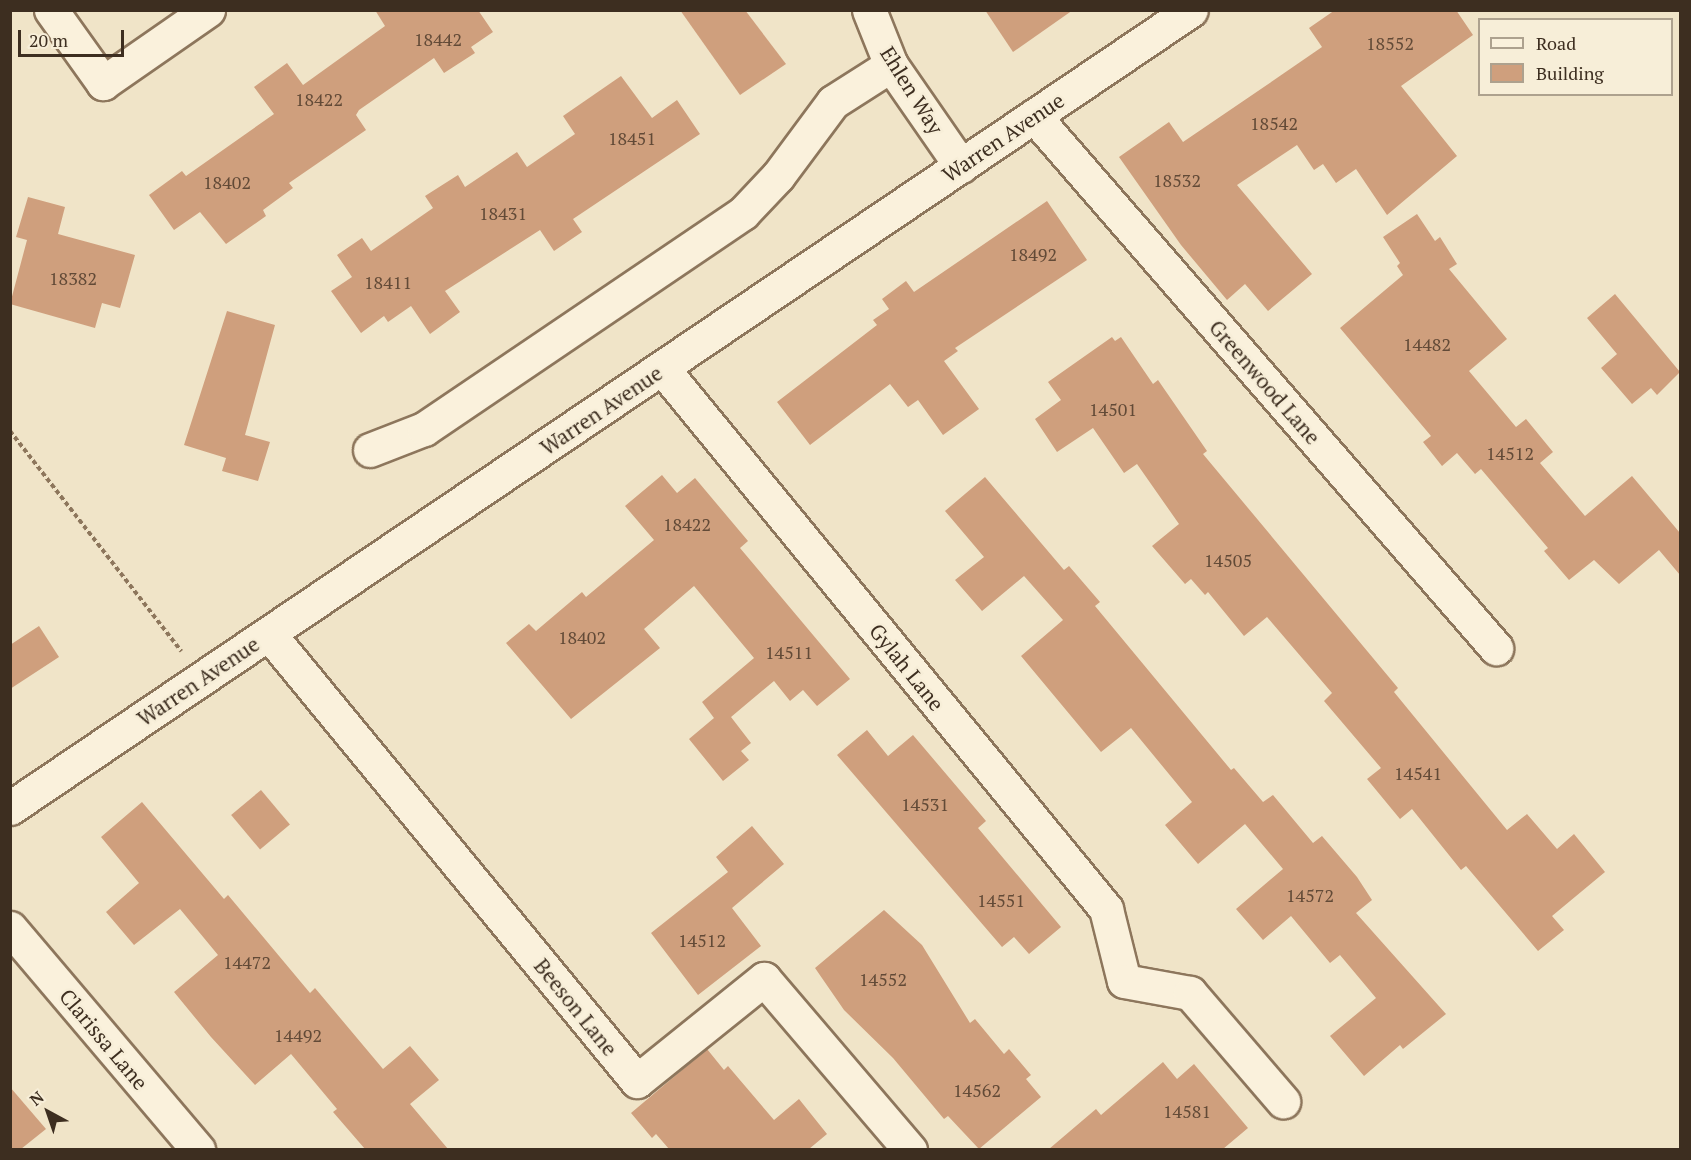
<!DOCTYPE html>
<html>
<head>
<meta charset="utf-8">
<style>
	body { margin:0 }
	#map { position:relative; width:1691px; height:1160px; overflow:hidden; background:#f0e4c8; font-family:"PT Serif",serif }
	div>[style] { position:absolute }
	.building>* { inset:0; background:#cf9f7d; transform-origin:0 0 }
	.path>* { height:4px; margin-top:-2px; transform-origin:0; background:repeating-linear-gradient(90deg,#8d765c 0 4.5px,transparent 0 7.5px) }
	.roads { filter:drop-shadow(2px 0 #8d765c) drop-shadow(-2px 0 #8d765c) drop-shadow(0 2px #8d765c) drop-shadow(0 -2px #8d765c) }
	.minor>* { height:33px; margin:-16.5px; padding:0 16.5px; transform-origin:16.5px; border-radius:16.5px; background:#faf1dc }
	span { translate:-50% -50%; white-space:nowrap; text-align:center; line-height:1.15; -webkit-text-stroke:5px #f7eed8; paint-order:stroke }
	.number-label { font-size:18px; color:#624a37 }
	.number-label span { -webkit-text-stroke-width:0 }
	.street-label { font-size:21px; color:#3d2e20 }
	.frame { position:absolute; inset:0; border:12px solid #3d2e20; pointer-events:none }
	.legend { position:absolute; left:1478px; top:18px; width:195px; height:78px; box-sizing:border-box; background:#f7eed8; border:2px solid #ada18e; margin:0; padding:8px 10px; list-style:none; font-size:18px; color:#3d2e20 }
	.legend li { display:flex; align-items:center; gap:12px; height:30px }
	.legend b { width:30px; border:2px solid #ada18e }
	.north { position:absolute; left:18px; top:1082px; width:60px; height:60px; -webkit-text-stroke:4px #f7eed8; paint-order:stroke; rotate:320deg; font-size:16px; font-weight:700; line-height:24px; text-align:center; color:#3d2e20 }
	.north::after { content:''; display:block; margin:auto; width:21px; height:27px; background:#3d2e20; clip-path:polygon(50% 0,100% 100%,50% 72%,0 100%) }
	.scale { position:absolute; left:18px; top:30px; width:106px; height:27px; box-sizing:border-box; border:3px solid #3d2e20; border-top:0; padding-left:8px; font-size:18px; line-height:21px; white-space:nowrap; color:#3d2e20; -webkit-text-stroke:4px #f7eed8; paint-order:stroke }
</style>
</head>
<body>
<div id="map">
	<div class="building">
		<div style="clip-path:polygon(375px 10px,478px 10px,493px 32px,471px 47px,475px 53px,444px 73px,434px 58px,359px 110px,356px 115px,366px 130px,289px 183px,293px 188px,263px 210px,266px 216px,226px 244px,200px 212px,174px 230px,149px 195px,182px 171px,186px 176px,274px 114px,254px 87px,287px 63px,303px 85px,385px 26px)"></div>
		<div style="clip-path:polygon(680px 10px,745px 10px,786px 64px,740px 95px)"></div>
		<div style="clip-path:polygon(985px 10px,1073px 10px,1013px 52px)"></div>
		<div style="clip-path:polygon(1335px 10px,1456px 10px,1473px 35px,1401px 86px,1457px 156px,1387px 215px,1356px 169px,1336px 183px,1323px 164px,1314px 170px,1297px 145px,1237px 185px,1312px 274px,1268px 311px,1245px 284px,1227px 300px,1181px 245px,1119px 157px,1169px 122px,1183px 142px,1258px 91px,1322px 47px,1309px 28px)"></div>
		<div style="clip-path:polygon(621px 76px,652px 118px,677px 100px,700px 134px,573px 219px,582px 232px,554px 251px,540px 230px,445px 291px,460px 312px,430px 334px,411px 306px,388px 322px,384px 316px,361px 333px,331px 291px,352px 277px,337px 255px,362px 238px,371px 251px,433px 208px,425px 196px,458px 175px,465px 187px,517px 152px,527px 167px,575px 134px,563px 116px)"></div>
		<div style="clip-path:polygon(28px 197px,65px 207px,58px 234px,135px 255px,120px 308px,102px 303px,95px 328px,10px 304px,27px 240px,16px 237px)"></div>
		<div style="clip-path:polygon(1047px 201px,1087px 260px,955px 348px,958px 351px,944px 361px,979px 409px,943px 435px,918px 400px,908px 407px,890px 384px,810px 445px,777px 402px,877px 325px,873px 320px,889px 309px,882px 299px,906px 281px,914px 292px)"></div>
		<div style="clip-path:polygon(1417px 214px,1435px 241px,1440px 237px,1457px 264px,1449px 269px,1507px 339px,1469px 371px,1516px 427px,1526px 419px,1553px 452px,1540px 463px,1585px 516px,1632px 476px,1680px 533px,1680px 575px,1659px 550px,1619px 584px,1594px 560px,1569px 580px,1544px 551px,1548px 548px,1481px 469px,1475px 474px,1457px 453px,1442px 466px,1423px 442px,1431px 436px,1340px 328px,1403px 275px,1397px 266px,1400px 263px,1383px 237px)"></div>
		<div style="clip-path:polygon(1615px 294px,1680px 372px,1657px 395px,1651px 388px,1632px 404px,1601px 368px,1617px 354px,1587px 318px)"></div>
		<div style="clip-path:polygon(227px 311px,275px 325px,245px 435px,270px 442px,258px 481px,222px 471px,226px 458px,184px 445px)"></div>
		<div style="clip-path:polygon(1112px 337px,1115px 341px,1121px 337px,1153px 384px,1158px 380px,1207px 451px,1203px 454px,1398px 688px,1394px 692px,1507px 830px,1527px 814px,1557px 849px,1574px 834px,1605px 872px,1552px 916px,1564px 930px,1538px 951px,1466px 866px,1461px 870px,1412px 809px,1400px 819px,1367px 779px,1381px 768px,1324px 701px,1332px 693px,1267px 617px,1244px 636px,1208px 592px,1205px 595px,1191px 579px,1185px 584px,1152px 546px,1179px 524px,1137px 464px,1124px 473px,1093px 428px,1057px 452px,1035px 419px,1061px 400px,1048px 382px)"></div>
		<div style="clip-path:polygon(662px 475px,677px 493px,695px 478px,748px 541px,740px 548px,850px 679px,817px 706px,803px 690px,790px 701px,774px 681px,731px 717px,751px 743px,741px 751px,749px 760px,723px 781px,689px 739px,714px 718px,702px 702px,754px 658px,694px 586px,644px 629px,660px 648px,571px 719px,506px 643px,529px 624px,536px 631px,582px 592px,586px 597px,654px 540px,625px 506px)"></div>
		<div style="clip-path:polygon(985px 477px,1064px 570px,1069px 566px,1100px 602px,1095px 606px,1231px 770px,1234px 768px,1263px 802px,1273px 795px,1313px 843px,1322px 836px,1357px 877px,1372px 900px,1356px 913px,1446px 1014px,1403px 1049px,1400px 1045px,1364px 1076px,1330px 1036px,1376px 998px,1340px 955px,1330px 963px,1291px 916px,1263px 940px,1236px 909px,1283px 869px,1245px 824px,1198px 864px,1165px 825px,1192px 802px,1131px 728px,1101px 752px,1021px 656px,1063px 620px,1024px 576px,982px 611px,955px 580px,984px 557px,945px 511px)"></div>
		<div style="clip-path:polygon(39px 626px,59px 657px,10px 689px,10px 645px)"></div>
		<div style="clip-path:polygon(867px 730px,888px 756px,913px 735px,986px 821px,978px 828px,1061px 927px,1029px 954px,1014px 937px,1002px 947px,837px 755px)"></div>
		<div style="left:261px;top:790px;width:45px;height:39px;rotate:50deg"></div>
		<div style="clip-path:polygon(142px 802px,224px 899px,228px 895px,310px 993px,315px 988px,383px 1069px,410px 1046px,439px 1080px,410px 1104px,448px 1149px,365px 1149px,333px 1112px,337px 1109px,291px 1054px,255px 1085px,211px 1037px,174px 992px,218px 955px,180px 909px,134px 945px,106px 912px,139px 883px,101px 837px)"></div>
		<div style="clip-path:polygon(752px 826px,784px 864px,732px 908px,761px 946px,698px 995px,651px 933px,728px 872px,716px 857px)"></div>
		<div style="clip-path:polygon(884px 910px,922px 945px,970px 1023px,975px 1019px,1004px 1054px,1009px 1049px,1031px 1075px,1026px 1079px,1041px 1097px,979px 1149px,948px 1116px,944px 1119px,893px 1058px,844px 1010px,815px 968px)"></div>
		<div style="clip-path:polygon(707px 1049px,724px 1070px,728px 1066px,774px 1120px,799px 1099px,827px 1134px,809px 1149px,669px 1149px,656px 1134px,652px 1138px,631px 1113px)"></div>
		<div style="clip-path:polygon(1163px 1062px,1177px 1079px,1194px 1064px,1248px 1128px,1223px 1149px,1049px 1149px,1096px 1109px,1101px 1115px)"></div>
		<div style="clip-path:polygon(10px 1087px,46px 1129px,21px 1149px,10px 1149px)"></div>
	</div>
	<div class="path">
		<div style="left:10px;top:431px;width:279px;rotate:52.1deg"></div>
	</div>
	<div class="roads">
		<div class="minor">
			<div style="left:51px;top:10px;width:90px;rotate:54.5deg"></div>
			<div style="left:103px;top:83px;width:128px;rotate:-34.8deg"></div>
			<div style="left:869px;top:10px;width:59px;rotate:68.2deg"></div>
			<div style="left:891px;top:65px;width:123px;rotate:55.3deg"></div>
			<div style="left:1034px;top:116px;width:705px;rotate:49.03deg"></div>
			<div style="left:662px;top:368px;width:700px;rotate:50.62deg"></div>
			<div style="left:1106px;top:909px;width:74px;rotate:76deg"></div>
			<div style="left:1124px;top:981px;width:67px;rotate:10.3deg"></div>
			<div style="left:1190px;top:993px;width:143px;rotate:49.3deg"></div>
			<div style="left:370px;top:450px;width:58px;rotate:-21.3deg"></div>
			<div style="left:424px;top:429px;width:385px;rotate:-34.1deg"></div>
			<div style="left:743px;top:213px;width:51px;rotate:-46.6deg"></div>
			<div style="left:778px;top:176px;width:92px;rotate:-53.4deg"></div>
			<div style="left:833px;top:102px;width:69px;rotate:-32.5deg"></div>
			<div style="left:269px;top:634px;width:579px;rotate:50.54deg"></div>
			<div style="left:637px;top:1081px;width:163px;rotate:-38.8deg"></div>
			<div style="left:764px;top:979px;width:225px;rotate:49.5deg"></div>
			<div style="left:10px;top:808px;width:1425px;rotate:-34.05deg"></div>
			<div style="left:10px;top:928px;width:291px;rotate:49.7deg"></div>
		</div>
	</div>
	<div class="number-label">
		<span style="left:438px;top:39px">18442</span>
		<span style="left:1390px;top:43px">18552</span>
		<span style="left:319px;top:99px">18422</span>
		<span style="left:1274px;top:123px">18542</span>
		<span style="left:632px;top:138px">18451</span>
		<span style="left:1177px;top:180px">18532</span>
		<span style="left:227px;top:182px">18402</span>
		<span style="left:503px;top:213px">18431</span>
		<span style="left:1033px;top:254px">18492</span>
		<span style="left:73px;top:278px">18382</span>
		<span style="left:388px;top:282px">18411</span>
		<span style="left:1427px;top:344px">14482</span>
		<span style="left:1113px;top:409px">14501</span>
		<span style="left:1510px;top:453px">14512</span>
		<span style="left:687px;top:524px">18422</span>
		<span style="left:1228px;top:560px">14505</span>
		<span style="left:582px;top:637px">18402</span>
		<span style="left:789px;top:652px">14511</span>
		<span style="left:1418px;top:773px">14541</span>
		<span style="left:925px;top:804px">14531</span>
		<span style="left:1310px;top:895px">14572</span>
		<span style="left:1001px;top:900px">14551</span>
		<span style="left:702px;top:940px">14512</span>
		<span style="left:247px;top:962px">14472</span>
		<span style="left:883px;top:979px">14552</span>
		<span style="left:298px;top:1035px">14492</span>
		<span style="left:977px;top:1090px">14562</span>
		<span style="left:1187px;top:1111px">14581</span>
	</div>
	<div class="street-label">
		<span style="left:912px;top:90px;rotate:58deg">Ehlen Way</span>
		<span style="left:1003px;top:137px;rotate:-34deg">Warren Avenue</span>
		<span style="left:1265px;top:382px;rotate:49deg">Greenwood Lane</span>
		<span style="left:601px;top:410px;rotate:-34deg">Warren Avenue</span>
		<span style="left:907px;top:667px;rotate:51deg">Gylah Lane</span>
		<span style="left:198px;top:681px;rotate:-34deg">Warren Avenue</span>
		<span style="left:576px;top:1007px;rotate:51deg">Beeson Lane</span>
		<span style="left:104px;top:1039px;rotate:50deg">Clarissa Lane</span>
	</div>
	<div class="frame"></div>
	<ul class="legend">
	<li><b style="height:8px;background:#faf1dc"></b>Road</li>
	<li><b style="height:16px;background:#cf9f7d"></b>Building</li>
	</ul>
	<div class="north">N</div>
	<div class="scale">20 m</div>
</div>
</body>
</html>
